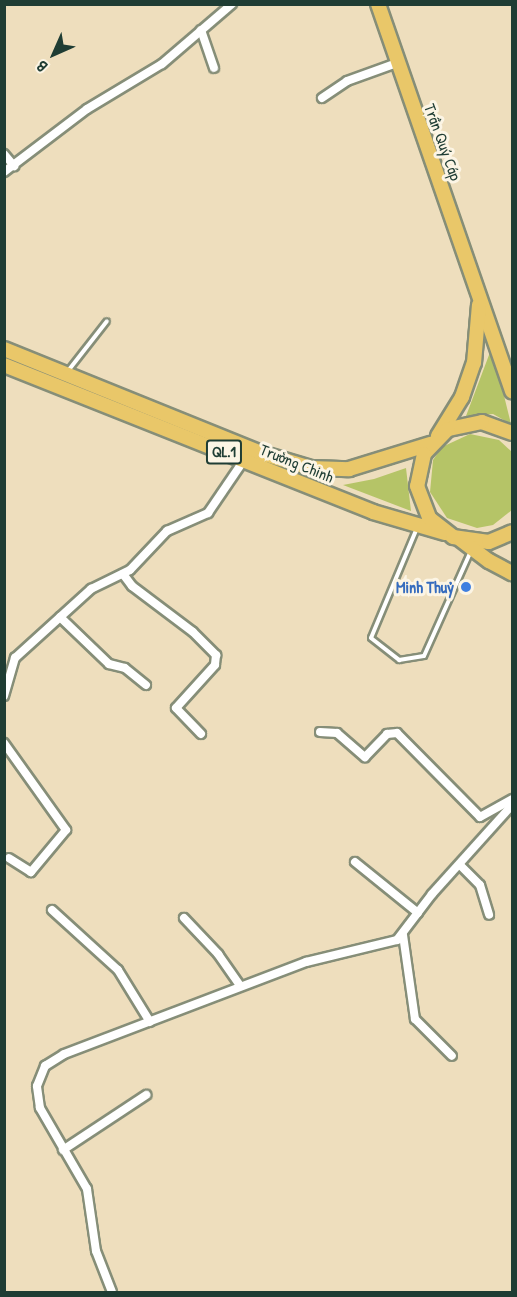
<!DOCTYPE html>
<html>
<head>
<meta charset="utf-8">
<style>
	body { margin:0 }
	#map { position:relative; width:517px; height:1297px; overflow:hidden; background:#eedebd; font-family:"Patrick Hand",sans-serif }
	div>[style] { position:absolute }
	.green>* { inset:0; background:#b5c467 }
	.roads { filter:drop-shadow(2px 0 #868e78) drop-shadow(-2px 0 #868e78) drop-shadow(0 2px #868e78) drop-shadow(0 -2px #868e78) }
	.service>* { height:4px; margin:-2px; padding:0 2px; transform-origin:2px; border-radius:2px; background:#fff }
	.minor>* { height:8px; margin:-4px; padding:0 4px; transform-origin:4px; border-radius:4px; background:#fff }
	.primary>* { height:14px; margin:-7px; padding:0 7px; transform-origin:7px; border-radius:7px; background:#e9c769 }
	.trunk>* { height:14px; margin:-7px; padding:0 7px; transform-origin:7px; border-radius:7px; background:#e9c769 }
	.dots>* { width:16px; height:16px; translate:-50% -50%; box-sizing:border-box; border:3px solid #fcf5e5; border-radius:50% }
	span { translate:-50% -50%; white-space:nowrap; text-align:center; line-height:1.15; -webkit-text-stroke:6px #fcf5e5; paint-order:stroke }
	.shield-label span { padding:2px 4px; background:#fcf5e5; border:2px solid; border-radius:4px; -webkit-text-stroke-width:0 }
	.shield-label { font-size:15px; color:#1f3d34; font-weight:700 }
	.street-label { font-size:16px; color:#1f3d34 }
	.shop-label { font-size:16px; color:#366cbe; font-weight:700 }
	.right { translate:-100% -50%; text-align:right }
	.frame { position:absolute; inset:0; border:6px solid #1f3d34; pointer-events:none }
	.north { position:absolute; left:24px; top:24px; width:60px; height:60px; -webkit-text-stroke:4px #fcf5e5; paint-order:stroke; rotate:225deg; font-size:16px; font-weight:700; line-height:24px; text-align:center; color:#1f3d34 }
	.north::after { content:''; display:block; margin:auto; width:21px; height:27px; background:#1f3d34; clip-path:polygon(50% 0,100% 100%,50% 72%,0 100%) }
</style>
</head>
<body>
<div id="map">
	<div class="green">
		<div style="clip-path:polygon(492px 347px,511px 424px,493px 414px,466px 416px)"></div>
		<div style="clip-path:polygon(470px 434px,499px 440px,512px 452px,512px 510px,493px 525px,477px 528px,447px 518px,430px 492px,433px 460px,442px 447px)"></div>
		<div style="clip-path:polygon(406px 468px,411px 511px,343px 485px,374px 479px)"></div>
	</div>
	<div class="roads">
		<div class="service">
			<div style="left:68px;top:371px;width:63px;rotate:-52deg"></div>
			<div style="left:417px;top:528px;width:119px;rotate:112.7deg"></div>
			<div style="left:371px;top:638px;width:36px;rotate:38deg"></div>
			<div style="left:399px;top:660px;width:25px;rotate:-9deg"></div>
			<div style="left:424px;top:656px;width:115px;rotate:-65.9deg"></div>
		</div>
		<div class="minor">
			<div style="left:201px;top:30px;width:40px;rotate:71.1deg"></div>
			<div style="left:322px;top:98px;width:30px;rotate:-34deg"></div>
			<div style="left:347px;top:81px;width:53px;rotate:-19.8deg"></div>
			<div style="left:4px;top:154px;width:16px;rotate:50deg"></div>
			<div style="left:4px;top:172px;width:104px;rotate:-37.2deg"></div>
			<div style="left:87px;top:109px;width:87px;rotate:-31deg"></div>
			<div style="left:162px;top:64px;width:92px;rotate:-40.6deg"></div>
			<div style="left:123px;top:574px;width:15px;rotate:53deg"></div>
			<div style="left:132px;top:586px;width:76px;rotate:37deg"></div>
			<div style="left:193px;top:632px;width:33px;rotate:45deg"></div>
			<div style="left:216px;top:655px;width:10px;rotate:96deg"></div>
			<div style="left:215px;top:665px;width:58px;rotate:132.2deg"></div>
			<div style="left:176px;top:708px;width:36px;rotate:46deg"></div>
			<div style="left:60px;top:617px;width:68px;rotate:43.8deg"></div>
			<div style="left:109px;top:664px;width:16px;rotate:14deg"></div>
			<div style="left:125px;top:668px;width:27px;rotate:39deg"></div>
			<div style="left:4px;top:696px;width:40px;rotate:-74deg"></div>
			<div style="left:15px;top:658px;width:103px;rotate:-42.2deg"></div>
			<div style="left:91px;top:589px;width:43px;rotate:-26deg"></div>
			<div style="left:130px;top:570px;width:54px;rotate:-46.5deg"></div>
			<div style="left:167px;top:531px;width:45px;rotate:-23.7deg"></div>
			<div style="left:208px;top:513px;width:64px;rotate:-55.8deg"></div>
			<div style="left:320px;top:732px;width:17px;rotate:3deg"></div>
			<div style="left:337px;top:733px;width:37px;rotate:41deg"></div>
			<div style="left:365px;top:757px;width:32px;rotate:-46deg"></div>
			<div style="left:387px;top:734px;width:10px;rotate:-6deg"></div>
			<div style="left:397px;top:733px;width:118px;rotate:45.3deg"></div>
			<div style="left:480px;top:817px;width:37px;rotate:-29deg"></div>
			<div style="left:4px;top:743px;width:107px;rotate:54.5deg"></div>
			<div style="left:66px;top:830px;width:55px;rotate:129.8deg"></div>
			<div style="left:31px;top:872px;width:26px;rotate:-148deg"></div>
			<div style="left:355px;top:862px;width:81px;rotate:39deg"></div>
			<div style="left:460px;top:865px;width:28px;rotate:45deg"></div>
			<div style="left:480px;top:885px;width:31px;rotate:73deg"></div>
			<div style="left:52px;top:910px;width:89px;rotate:42.3deg"></div>
			<div style="left:118px;top:970px;width:61px;rotate:58.4deg"></div>
			<div style="left:184px;top:918px;width:50px;rotate:46.6deg"></div>
			<div style="left:218px;top:954px;width:39px;rotate:55deg"></div>
			<div style="left:403px;top:935px;width:85px;rotate:81.9deg"></div>
			<div style="left:415px;top:1019px;width:52px;rotate:45deg"></div>
			<div style="left:63px;top:1150px;width:100px;rotate:-33.5deg"></div>
			<div style="left:112px;top:1292px;width:44px;rotate:-111.3deg"></div>
			<div style="left:96px;top:1251px;width:63px;rotate:-98.3deg"></div>
			<div style="left:87px;top:1189px;width:94px;rotate:-120.1deg"></div>
			<div style="left:40px;top:1108px;width:22px;rotate:-98deg"></div>
			<div style="left:37px;top:1086px;width:22px;rotate:-68deg"></div>
			<div style="left:45px;top:1066px;width:22px;rotate:-32deg"></div>
			<div style="left:64px;top:1054px;width:259px;rotate:-20.8deg"></div>
			<div style="left:306px;top:962px;width:94px;rotate:-13.6deg"></div>
			<div style="left:397px;top:940px;width:58px;rotate:-52.7deg"></div>
			<div style="left:432px;top:894px;width:120px;rotate:-48deg"></div>
		</div>
		<div class="primary">
			<div style="left:378px;top:4px;width:410px;rotate:70.9deg"></div>
			<div style="left:438px;top:436px;width:46px;rotate:-58.4deg"></div>
			<div style="left:462px;top:397px;width:36px;rotate:-71deg"></div>
			<div style="left:474px;top:363px;width:58px;rotate:-85.1deg"></div>
		</div>
		<div class="trunk">
			<div style="left:4px;top:349px;width:280px;rotate:22deg"></div>
			<div style="left:264px;top:454px;width:49px;rotate:16.6deg"></div>
			<div style="left:311px;top:468px;width:38px;rotate:2deg"></div>
			<div style="left:349px;top:469px;width:85px;rotate:-17.2deg"></div>
			<div style="left:4px;top:365px;width:397px;rotate:21.7deg"></div>
			<div style="left:373px;top:512px;width:75px;rotate:16.3deg"></div>
			<div style="left:512px;top:433px;width:32px;rotate:-160deg"></div>
			<div style="left:482px;top:422px;width:35px;rotate:168deg"></div>
			<div style="left:448px;top:429px;width:35px;rotate:134deg"></div>
			<div style="left:424px;top:454px;width:33px;rotate:102deg"></div>
			<div style="left:417px;top:486px;width:34px;rotate:69deg"></div>
			<div style="left:429px;top:518px;width:31px;rotate:38deg"></div>
			<div style="left:453px;top:537px;width:36px;rotate:8deg"></div>
			<div style="left:489px;top:542px;width:25px;rotate:-23deg"></div>
			<div style="left:461px;top:540px;width:35px;rotate:37deg"></div>
			<div style="left:489px;top:561px;width:26px;rotate:28deg"></div>
		</div>
	</div>
	<div class="dots">
		<div style="left:466px;top:587px;background:#3f7fe0"></div>
	</div>
	<div class="shield-label">
		<span style="left:224px;top:452px">QL.1</span>
	</div>
	<div class="street-label">
		<span style="left:443px;top:142px;rotate:70deg">Trần Quý Cáp</span>
		<span style="left:297px;top:463px;rotate:22deg">Trường Chinh</span>
	</div>
	<div class="shop-label">
		<span class="right" style="left:454px;top:587px">Minh Thuỷ</span>
	</div>
	<div class="frame"></div>
	<div class="north">B</div>
</div>
</body>
</html>
